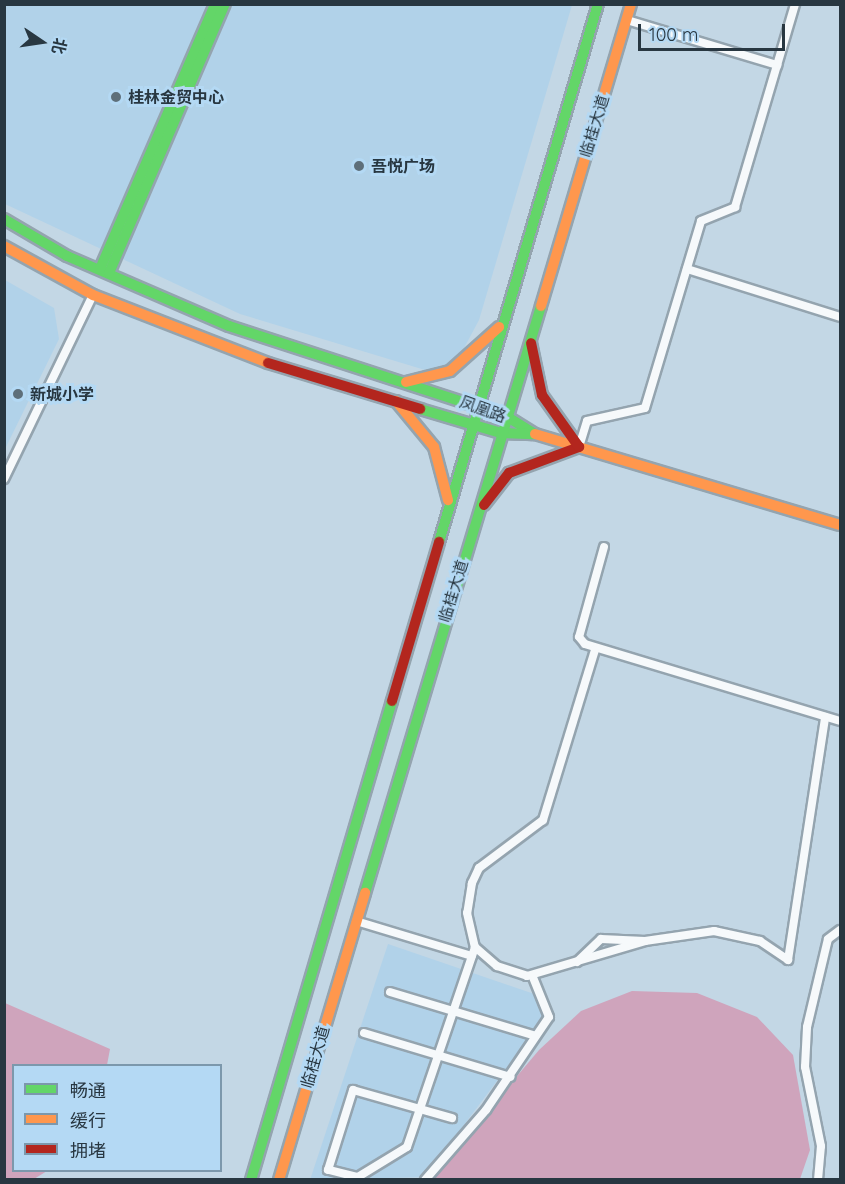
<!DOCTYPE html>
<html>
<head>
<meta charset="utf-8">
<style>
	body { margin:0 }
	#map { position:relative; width:845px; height:1184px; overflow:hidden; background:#c3d7e5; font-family:Quicksand,"Noto Sans SC",sans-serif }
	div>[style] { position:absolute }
	.built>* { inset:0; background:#b1d2e9 }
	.forest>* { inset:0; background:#cfa4bc }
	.roads { filter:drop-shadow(2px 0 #94a4af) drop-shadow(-2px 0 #94a4af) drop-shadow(0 2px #94a4af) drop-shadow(0 -2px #94a4af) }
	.street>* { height:8px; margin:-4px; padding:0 4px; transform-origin:4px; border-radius:4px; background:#f6f9fb }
	.fast>* { height:10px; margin:-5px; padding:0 5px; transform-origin:5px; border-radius:5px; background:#63d668 }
	.slow>* { height:10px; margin:-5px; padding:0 5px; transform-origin:5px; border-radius:5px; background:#ff974d }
	.jam>* { height:10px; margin:-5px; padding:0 5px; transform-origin:5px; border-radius:5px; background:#b3261e }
	.dots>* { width:16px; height:16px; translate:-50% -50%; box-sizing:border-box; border:3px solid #b4d9f4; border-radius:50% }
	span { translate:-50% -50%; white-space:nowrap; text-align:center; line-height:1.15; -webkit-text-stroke:6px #b4d9f4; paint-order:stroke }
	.poi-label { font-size:16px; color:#283741; font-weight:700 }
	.left { translate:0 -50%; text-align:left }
	.street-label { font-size:16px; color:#283741 }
	.frame { position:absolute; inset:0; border:6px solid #283741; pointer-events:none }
	.legend { position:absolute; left:12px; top:1064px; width:210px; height:108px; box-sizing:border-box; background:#b4d9f4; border:2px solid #7c98ac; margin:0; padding:8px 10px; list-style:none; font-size:18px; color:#283741 }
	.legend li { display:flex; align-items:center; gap:12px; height:30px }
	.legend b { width:30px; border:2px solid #7c98ac }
	.north { position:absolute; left:12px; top:12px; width:60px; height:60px; -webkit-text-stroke:4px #b4d9f4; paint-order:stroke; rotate:103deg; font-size:16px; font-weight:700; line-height:24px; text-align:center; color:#283741 }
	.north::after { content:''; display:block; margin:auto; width:21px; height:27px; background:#283741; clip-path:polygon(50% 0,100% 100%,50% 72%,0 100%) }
	.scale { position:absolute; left:638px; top:24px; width:147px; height:27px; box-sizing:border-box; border:3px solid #283741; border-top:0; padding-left:8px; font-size:18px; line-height:21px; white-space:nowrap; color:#283741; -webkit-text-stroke:4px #b4d9f4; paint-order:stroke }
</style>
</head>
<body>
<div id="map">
	<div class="built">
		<div style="clip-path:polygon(5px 5px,572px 5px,479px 320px,463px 350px,444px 367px,425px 370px,240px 314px,5px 204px)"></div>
		<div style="clip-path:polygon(5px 280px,54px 308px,59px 339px,5px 449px)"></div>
		<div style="clip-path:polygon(388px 944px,543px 997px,544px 1018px,425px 1177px,310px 1180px)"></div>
	</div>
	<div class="forest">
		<div style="clip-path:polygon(632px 991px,697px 993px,757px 1017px,793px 1055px,810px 1150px,800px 1179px,429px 1180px,539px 1050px,581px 1011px)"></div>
		<div style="clip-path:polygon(5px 1003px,110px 1049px,107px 1065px,14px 1066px,14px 1170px,47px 1171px,34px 1179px,5px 1179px)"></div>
	</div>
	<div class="roads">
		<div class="street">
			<div style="left:627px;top:20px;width:157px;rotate:16.7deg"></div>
			<div style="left:687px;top:269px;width:160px;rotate:17.4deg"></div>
			<div style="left:579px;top:447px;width:27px;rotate:-73deg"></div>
			<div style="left:587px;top:421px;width:59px;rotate:-12.6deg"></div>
			<div style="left:645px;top:408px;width:195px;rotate:-73.3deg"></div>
			<div style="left:701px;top:221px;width:37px;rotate:-22deg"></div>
			<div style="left:735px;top:207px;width:212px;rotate:-73.5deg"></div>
			<div style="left:4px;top:479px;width:204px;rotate:-64.2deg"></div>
			<div style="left:604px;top:547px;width:93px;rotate:105.5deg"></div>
			<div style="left:579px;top:637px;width:9px;rotate:49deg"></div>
			<div style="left:585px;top:644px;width:266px;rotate:16.8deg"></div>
			<div style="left:595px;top:650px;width:178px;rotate:107deg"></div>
			<div style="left:543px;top:820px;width:80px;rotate:143.1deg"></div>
			<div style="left:479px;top:868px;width:17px;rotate:115deg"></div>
			<div style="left:472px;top:883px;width:30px;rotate:99deg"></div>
			<div style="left:467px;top:913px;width:35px;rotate:77deg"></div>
			<div style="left:475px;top:947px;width:29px;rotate:41deg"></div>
			<div style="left:497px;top:966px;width:32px;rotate:18deg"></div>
			<div style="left:527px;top:976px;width:123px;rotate:-16.5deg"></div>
			<div style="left:645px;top:941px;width:70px;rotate:-8.2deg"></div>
			<div style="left:714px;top:931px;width:47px;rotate:12.3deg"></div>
			<div style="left:760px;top:941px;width:34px;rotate:34deg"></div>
			<div style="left:356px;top:921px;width:121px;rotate:16.8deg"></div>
			<div style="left:788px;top:960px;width:246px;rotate:-81.3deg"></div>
			<div style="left:577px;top:962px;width:33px;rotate:-44deg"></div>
			<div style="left:601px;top:939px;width:44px;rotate:2.6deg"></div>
			<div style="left:390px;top:992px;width:152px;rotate:16.8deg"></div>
			<div style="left:364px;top:1033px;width:153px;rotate:16.7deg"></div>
			<div style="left:357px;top:1177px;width:30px;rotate:-166deg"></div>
			<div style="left:328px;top:1170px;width:84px;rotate:-72.6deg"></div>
			<div style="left:353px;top:1090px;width:103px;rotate:15.8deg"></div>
			<div style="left:353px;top:1180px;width:63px;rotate:-31.4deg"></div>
			<div style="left:407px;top:1147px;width:211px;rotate:-71.2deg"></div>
			<div style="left:425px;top:1180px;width:93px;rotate:-48.9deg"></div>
			<div style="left:486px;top:1110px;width:112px;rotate:-55.9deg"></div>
			<div style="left:549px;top:1017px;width:45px;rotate:-112deg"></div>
			<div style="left:818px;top:1180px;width:34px;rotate:-85deg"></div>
			<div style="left:821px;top:1146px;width:81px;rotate:-101.4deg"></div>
			<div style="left:805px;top:1067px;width:40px;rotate:-87.1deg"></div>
			<div style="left:807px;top:1027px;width:90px;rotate:-76.6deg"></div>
			<div style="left:828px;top:939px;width:15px;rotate:-37deg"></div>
		</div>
		<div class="fast">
			<div style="left:4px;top:219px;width:73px;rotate:30.4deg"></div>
			<div style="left:67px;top:256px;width:176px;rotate:23.4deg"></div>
			<div style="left:229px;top:326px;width:291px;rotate:18deg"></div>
			<div style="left:506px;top:416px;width:34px;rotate:32deg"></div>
			<div style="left:100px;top:269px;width:289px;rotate:-66.5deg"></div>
			<div style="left:109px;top:273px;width:293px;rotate:-66.7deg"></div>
			<div style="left:420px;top:409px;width:84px;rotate:16.5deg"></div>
			<div style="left:501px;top:433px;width:33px;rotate:2deg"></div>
			<div style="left:439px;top:542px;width:561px;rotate:-73.54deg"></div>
			<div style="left:365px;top:893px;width:613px;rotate:-73.31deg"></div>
			<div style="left:251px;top:1180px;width:499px;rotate:-73.6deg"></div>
		</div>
		<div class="slow">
			<div style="left:4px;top:246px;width:102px;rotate:28.8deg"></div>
			<div style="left:93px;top:295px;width:188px;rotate:21.2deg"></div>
			<div style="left:541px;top:306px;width:315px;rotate:-73.4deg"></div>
			<div style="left:406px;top:382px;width:45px;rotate:-14deg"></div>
			<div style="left:450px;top:371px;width:66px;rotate:-41.9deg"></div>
			<div style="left:396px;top:401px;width:60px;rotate:50.4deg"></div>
			<div style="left:434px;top:447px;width:55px;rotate:75.2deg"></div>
			<div style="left:535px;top:434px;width:318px;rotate:16.6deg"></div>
			<div style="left:279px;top:1180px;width:300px;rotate:-73.3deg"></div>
		</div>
		<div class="jam">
			<div style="left:268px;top:363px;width:159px;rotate:16.8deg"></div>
			<div style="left:484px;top:505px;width:41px;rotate:-52deg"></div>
			<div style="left:509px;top:473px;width:75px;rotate:-20.4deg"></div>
			<div style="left:579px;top:447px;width:64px;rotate:-125.4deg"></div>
			<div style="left:542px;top:395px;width:53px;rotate:-101.9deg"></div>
			<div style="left:392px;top:701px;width:166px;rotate:-73.5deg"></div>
		</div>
	</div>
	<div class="dots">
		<div style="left:116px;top:97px;background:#5e6f7a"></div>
		<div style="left:359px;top:166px;background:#5e6f7a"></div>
		<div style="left:18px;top:394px;background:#5e6f7a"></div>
	</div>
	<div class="poi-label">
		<span class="left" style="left:128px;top:97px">桂林金贸中心</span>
		<span class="left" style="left:371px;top:166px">吾悦广场</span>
		<span class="left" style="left:30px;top:394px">新城小学</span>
	</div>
	<div class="street-label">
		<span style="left:594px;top:126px;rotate:-73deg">临桂大道</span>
		<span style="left:483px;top:409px;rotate:20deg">凤凰路</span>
		<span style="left:453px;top:591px;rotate:-73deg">临桂大道</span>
		<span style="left:315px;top:1057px;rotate:-74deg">临桂大道</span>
	</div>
	<div class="frame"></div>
	<ul class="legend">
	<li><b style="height:8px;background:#63d668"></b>畅通</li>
	<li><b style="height:8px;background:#ff974d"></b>缓行</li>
	<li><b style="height:8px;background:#b3261e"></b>拥堵</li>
	</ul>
	<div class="north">北</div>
	<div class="scale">100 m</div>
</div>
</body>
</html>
